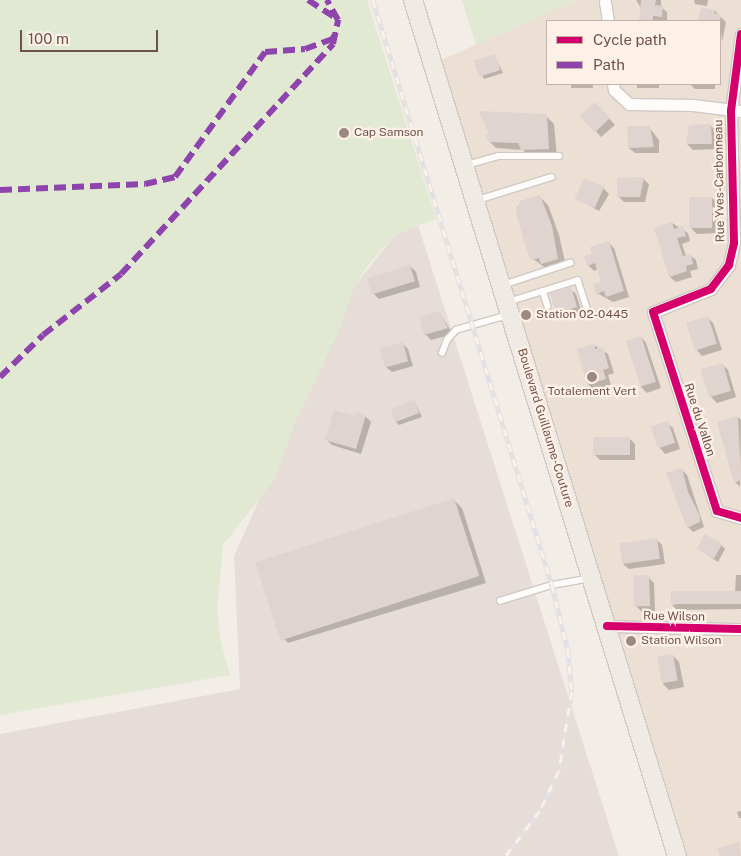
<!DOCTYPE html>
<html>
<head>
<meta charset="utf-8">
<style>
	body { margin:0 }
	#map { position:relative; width:741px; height:856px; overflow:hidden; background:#f3ede7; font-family:"Public Sans",sans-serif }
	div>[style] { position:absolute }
	.residential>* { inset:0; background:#ecdfd4 }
	.industrial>* { inset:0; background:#e6ddd8 }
	.green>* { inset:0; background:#e2e9d3 }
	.shadow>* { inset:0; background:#0003; transform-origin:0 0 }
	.building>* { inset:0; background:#dfd4d0; transform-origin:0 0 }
	.roads { filter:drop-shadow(1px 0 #d0c8c3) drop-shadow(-1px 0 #d0c8c3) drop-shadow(0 1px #d0c8c3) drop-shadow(0 -1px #d0c8c3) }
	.service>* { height:5.5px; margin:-2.75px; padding:0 2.75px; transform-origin:2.75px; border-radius:2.75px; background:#fdfcfb }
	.minor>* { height:11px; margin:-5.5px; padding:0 5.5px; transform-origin:5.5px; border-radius:5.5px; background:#fdfcfb }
	.primary>* { height:18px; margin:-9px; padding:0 9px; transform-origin:9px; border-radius:9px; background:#f0eae4 }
	.rail>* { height:4.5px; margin-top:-2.25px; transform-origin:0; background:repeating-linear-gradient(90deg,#fdf1e7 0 8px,#e3e0e3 0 16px); box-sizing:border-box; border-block:1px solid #e3e0e3 }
	.quiet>* { height:6px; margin-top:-3px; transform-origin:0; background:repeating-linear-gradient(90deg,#8e44ad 0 12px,transparent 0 18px) }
	.cycleway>* { height:8px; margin:-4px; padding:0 4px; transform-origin:4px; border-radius:4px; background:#d6006c }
	.dots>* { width:14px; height:14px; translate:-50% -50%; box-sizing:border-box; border:2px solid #fdf1e7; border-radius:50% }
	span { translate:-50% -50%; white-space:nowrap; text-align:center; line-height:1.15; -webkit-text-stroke:4.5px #fdf1e7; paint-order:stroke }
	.poi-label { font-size:12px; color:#6e534b }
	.left { translate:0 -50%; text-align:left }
	.street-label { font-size:12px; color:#6e534b }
	.legend { position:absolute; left:546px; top:20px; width:175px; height:65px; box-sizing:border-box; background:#fdf1e7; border:1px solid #c4b2a9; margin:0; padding:6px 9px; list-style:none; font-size:15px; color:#6e534b }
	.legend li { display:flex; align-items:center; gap:10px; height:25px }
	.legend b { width:25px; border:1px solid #c4b2a9 }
	.scale { position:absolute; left:20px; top:30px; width:138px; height:22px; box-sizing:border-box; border:2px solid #6e534b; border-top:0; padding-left:6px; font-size:15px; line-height:18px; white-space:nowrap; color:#6e534b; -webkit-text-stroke:4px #fdf1e7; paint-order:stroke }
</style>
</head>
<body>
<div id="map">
	<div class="residential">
		<div style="clip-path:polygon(evenodd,577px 0,741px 0,741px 856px,672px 856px,432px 64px,577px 0,547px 21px,720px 21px,720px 84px,547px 84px,547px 21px)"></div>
	</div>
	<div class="industrial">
		<div style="clip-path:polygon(418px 225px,619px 856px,0 856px,0 734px,240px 689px,234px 556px,354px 287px,395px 235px)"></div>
	</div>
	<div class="green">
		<div style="clip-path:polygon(0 0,367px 0,436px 219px,395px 235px,369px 264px,354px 287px,340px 329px,294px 425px,276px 477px,223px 545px,217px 609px,220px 638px,230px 675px,0 715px)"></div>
		<div style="clip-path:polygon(462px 0,577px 0,476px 45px)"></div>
	</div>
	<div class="shadow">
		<div style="clip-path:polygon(636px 0,661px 0,661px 7px,667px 12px,667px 21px,640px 21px,641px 8px)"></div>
		<div style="clip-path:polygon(694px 0,708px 0,707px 6px,695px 4px)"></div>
		<div style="clip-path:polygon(702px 8px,715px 11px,726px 22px,722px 42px,720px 21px,699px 21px)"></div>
		<div style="clip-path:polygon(494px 56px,503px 73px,484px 79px,475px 62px)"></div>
		<div style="left:571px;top:84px;width:22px;height:4px"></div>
		<div style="left:637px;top:84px;width:22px;height:4px"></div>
		<div style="clip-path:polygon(690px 84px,715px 84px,715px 89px,695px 89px)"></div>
		<div style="clip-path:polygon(601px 109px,615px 125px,601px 137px,581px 115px)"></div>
		<div style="clip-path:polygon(546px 116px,554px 124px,557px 157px,530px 157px,523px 150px,496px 148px,488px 140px)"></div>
		<div style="clip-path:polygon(711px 126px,717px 131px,717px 149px,693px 150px,687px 144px)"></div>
		<div style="clip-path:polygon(649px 127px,659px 140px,659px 153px,635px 153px,629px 148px)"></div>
		<div style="clip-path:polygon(643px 179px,649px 184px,645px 202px,624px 202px,619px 197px)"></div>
		<div style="clip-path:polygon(603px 188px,609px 194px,599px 211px,576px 198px)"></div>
		<div style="clip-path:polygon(540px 197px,548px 205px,559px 235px,566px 266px,550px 271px,533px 259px,517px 207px)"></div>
		<div style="clip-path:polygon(712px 198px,718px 204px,718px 233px,697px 234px,691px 228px)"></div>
		<div style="clip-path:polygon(672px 223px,688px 233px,690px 241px,682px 244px,686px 256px,690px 255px,696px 260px,698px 269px,690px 271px,692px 277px,676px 282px,670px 277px)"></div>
		<div style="clip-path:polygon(609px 243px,614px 248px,629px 297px,613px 302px,597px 293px,603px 282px,598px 269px,594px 271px,588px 265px,594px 254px)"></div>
		<div style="clip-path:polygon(410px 266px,416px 272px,420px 287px,379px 299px,373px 293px)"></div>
		<div style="clip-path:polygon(570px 289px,576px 294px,582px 313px,563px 319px,557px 313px)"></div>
		<div style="clip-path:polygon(439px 312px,453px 334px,431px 340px,425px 334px)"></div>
		<div style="clip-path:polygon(707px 317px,713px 323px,722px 350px,702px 356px,697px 350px)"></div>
		<div style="clip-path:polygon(641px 337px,646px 343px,661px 388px,647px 393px,641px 387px)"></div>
		<div style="clip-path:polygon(403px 344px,408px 349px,413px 366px,392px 372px,386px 367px,381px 350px)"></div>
		<div style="clip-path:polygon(594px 345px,608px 354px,614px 373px,608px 375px,611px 385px,594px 390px,588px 384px,578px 350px)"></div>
		<div style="clip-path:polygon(722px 364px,728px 370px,736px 397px,717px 403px,711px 397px)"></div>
		<div style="clip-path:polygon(414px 401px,422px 417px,399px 425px,395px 421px)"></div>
		<div style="clip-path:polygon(365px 416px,371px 422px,361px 454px,332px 445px,326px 439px,356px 417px)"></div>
		<div style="clip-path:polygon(738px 417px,741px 420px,740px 487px,735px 482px)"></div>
		<div style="clip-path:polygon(667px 423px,673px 428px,680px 449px,665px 454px,660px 448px)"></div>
		<div style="clip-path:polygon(629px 438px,635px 444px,635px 460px,600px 460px,594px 454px)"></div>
		<div style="clip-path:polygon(682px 470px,687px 475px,704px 527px,693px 532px,688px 527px)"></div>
		<div style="clip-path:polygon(454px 500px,462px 508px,486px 583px,288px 643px,280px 635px)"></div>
		<div style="clip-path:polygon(656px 539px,662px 545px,665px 564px,629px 569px,623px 564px)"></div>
		<div style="clip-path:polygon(721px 545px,725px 549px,718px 562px,698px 549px)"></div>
		<div style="clip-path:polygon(736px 575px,741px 575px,741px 609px,677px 610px,672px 605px,735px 592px)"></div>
		<div style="clip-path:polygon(648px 577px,654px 583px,655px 611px,642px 612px,636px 606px)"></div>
		<div style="clip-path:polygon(673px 656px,679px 662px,684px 687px,669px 690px,663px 684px)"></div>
		<div style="clip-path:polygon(741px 811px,741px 818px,739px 818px,737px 812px)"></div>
	</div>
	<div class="building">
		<div style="clip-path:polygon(641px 0,656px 0,655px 5px,663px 6px,662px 17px,653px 16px,653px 21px,639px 21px)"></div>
		<div style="clip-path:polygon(701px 7px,715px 10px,714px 13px,721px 15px,720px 21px,698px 21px)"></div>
		<div style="left:495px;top:54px;width:17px;height:22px;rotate:73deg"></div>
		<div style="left:595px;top:102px;width:22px;height:21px;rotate:47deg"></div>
		<div style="clip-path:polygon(478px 111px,547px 114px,549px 149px,521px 150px,518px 143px,489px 142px,485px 135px,489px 133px)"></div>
		<div style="clip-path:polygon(711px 124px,712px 144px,686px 144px,689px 125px)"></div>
		<div style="clip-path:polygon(627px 126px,650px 126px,654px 147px,628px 148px)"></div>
		<div style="clip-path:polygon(644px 177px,640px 197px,617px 197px,617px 178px)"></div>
		<div style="left:584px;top:178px;width:22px;height:23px;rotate:24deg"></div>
		<div style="clip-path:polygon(540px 195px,552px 226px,558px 259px,541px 264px,539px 258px,532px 260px,528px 254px,516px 213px,520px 201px)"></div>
		<div style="left:689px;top:197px;width:23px;height:31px"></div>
		<div style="clip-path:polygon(672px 222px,674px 229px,683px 226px,686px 236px,677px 238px,683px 256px,691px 254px,693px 264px,686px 266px,687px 271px,669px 277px,654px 228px)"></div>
		<div style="clip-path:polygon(609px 241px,624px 291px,606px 297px,604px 291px,596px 294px,593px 284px,601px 282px,595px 263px,587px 266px,584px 256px,592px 254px,590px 247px)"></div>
		<div style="left:410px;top:265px;width:17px;height:45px;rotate:73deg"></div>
		<div style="left:571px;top:287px;width:21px;height:22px;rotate:73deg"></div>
		<div style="clip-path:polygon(439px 311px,448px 328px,424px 335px,419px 317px)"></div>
		<div style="left:708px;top:316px;width:29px;height:23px;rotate:72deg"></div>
		<div style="left:641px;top:336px;width:48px;height:16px;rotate:72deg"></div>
		<div style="left:403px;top:342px;width:20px;height:24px;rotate:75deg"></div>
		<div style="clip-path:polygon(595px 344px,595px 349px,603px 347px,609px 368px,603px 370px,606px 379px,587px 385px,577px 349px)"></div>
		<div style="left:723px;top:363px;width:29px;height:23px;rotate:74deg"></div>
		<div style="left:414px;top:400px;width:14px;height:25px;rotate:69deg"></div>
		<div style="clip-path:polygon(334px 410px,355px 416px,356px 412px,366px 415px,356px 449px,325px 440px)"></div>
		<div style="clip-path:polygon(738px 416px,741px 480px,734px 483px,717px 422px)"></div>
		<div style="left:668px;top:421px;width:23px;height:18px;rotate:72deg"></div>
		<div style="left:593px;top:437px;width:37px;height:18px"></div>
		<div style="clip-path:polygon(682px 468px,688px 492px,700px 516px,700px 522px,687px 528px,666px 473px)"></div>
		<div style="left:454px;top:498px;width:82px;height:209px;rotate:72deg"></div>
		<div style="left:705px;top:534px;width:20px;height:17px;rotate:30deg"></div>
		<div style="left:657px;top:538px;width:21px;height:38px;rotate:82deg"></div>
		<div style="left:649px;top:575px;width:31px;height:16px;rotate:88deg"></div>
		<div style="left:741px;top:591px;width:13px;height:70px;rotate:90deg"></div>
		<div style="left:673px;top:654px;width:27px;height:16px;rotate:80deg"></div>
		<div style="clip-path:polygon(739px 842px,741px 856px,720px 856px,718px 848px)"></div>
	</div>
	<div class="roads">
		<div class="service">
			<div style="left:467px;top:165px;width:32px;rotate:-16deg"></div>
			<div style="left:498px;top:156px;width:61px"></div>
			<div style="left:478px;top:200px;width:77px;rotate:-17.3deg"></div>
			<div style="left:503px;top:285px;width:71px;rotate:-18.2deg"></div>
			<div style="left:543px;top:291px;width:16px;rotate:72deg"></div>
			<div style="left:508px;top:302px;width:73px;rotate:-17.4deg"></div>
			<div style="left:578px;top:280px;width:29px;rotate:72deg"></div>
			<div style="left:442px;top:353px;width:14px;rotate:-69deg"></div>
			<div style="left:447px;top:340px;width:13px;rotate:-48deg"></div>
			<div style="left:456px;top:330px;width:54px;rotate:-16.1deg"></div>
			<div style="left:500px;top:601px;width:54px;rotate:-17.1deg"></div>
			<div style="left:552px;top:585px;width:39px;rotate:-10deg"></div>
		</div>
		<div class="minor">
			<div style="left:605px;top:2px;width:19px;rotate:81deg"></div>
			<div style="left:741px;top:34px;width:78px;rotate:97.4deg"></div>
			<div style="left:731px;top:111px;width:132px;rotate:88.7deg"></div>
			<div style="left:734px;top:243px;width:23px;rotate:103deg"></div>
			<div style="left:729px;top:265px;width:30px;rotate:127deg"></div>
			<div style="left:711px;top:289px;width:62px;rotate:158.4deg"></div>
			<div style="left:653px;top:312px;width:209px;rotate:72.2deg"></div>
			<div style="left:717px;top:511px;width:25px;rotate:16deg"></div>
			<div style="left:613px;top:84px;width:6px;rotate:81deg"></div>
			<div style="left:614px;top:90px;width:21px;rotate:43deg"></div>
			<div style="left:629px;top:104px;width:64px;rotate:0.9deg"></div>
			<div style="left:693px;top:105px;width:48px;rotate:7.1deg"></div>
			<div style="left:607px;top:626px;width:134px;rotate:1.3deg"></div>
		</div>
		<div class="primary">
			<div style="left:413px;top:0;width:896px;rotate:72.86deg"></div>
		</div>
	</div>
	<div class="rail">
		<div style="left:373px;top:0;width:612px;rotate:72.99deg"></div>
		<div style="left:552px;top:585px;width:67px;rotate:76.2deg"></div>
		<div style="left:568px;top:650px;width:42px;rotate:84.6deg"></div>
		<div style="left:572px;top:692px;width:80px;rotate:99.3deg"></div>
		<div style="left:559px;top:771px;width:44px;rotate:115.4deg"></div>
		<div style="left:540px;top:811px;width:56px;rotate:127.1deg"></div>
	</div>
	<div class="quiet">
		<div style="left:308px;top:0;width:35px;rotate:33deg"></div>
		<div style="left:0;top:190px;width:145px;rotate:-2.4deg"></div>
		<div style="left:145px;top:184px;width:31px;rotate:-13deg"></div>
		<div style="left:175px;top:177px;width:154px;rotate:-54.2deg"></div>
		<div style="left:265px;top:52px;width:40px;rotate:-4.3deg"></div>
		<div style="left:305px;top:49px;width:30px;rotate:-20deg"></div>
		<div style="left:333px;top:39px;width:4px;rotate:-76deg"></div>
		<div style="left:0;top:377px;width:60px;rotate:-44.3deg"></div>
		<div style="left:43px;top:335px;width:99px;rotate:-38deg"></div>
		<div style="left:121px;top:274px;width:313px;rotate:-47.3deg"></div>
		<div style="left:333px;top:44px;width:25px;rotate:-78deg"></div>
		<div style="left:338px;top:20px;width:23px;rotate:-119deg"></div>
	</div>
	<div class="cycleway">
		<div style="left:741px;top:34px;width:78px;rotate:97.4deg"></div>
		<div style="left:731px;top:111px;width:132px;rotate:88.7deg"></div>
		<div style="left:734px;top:243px;width:23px;rotate:103deg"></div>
		<div style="left:729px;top:265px;width:30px;rotate:127deg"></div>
		<div style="left:711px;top:289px;width:62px;rotate:158.4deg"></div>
		<div style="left:653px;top:312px;width:209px;rotate:72.2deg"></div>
		<div style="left:717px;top:511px;width:25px;rotate:16deg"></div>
		<div style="left:607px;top:626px;width:134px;rotate:1.3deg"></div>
	</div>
	<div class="dots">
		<div style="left:344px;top:133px;background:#9d8982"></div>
		<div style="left:526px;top:315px;background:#9d8982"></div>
		<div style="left:592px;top:377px;background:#9d8982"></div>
		<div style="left:631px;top:641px;background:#9d8982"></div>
	</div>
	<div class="poi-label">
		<span class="left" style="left:354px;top:133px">Cap Samson</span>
		<span class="left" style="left:536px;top:315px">Station 02-0445</span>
		<span style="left:592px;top:392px">Totalement Vert</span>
		<span class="left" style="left:641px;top:641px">Station Wilson</span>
	</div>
	<div class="street-label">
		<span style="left:720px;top:181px;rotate:-91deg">Rue Yves-Carbonneau</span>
		<span style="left:699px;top:420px;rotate:72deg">Rue du Vallon</span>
		<span style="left:545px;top:428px;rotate:73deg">Boulevard Guillaume-Couture</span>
		<span style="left:674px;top:617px;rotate:1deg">Rue Wilson</span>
	</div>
	<ul class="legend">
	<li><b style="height:6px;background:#d6006c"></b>Cycle path</li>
	<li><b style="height:6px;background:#8e44ad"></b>Path</li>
	</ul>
	<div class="scale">100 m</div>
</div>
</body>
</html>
